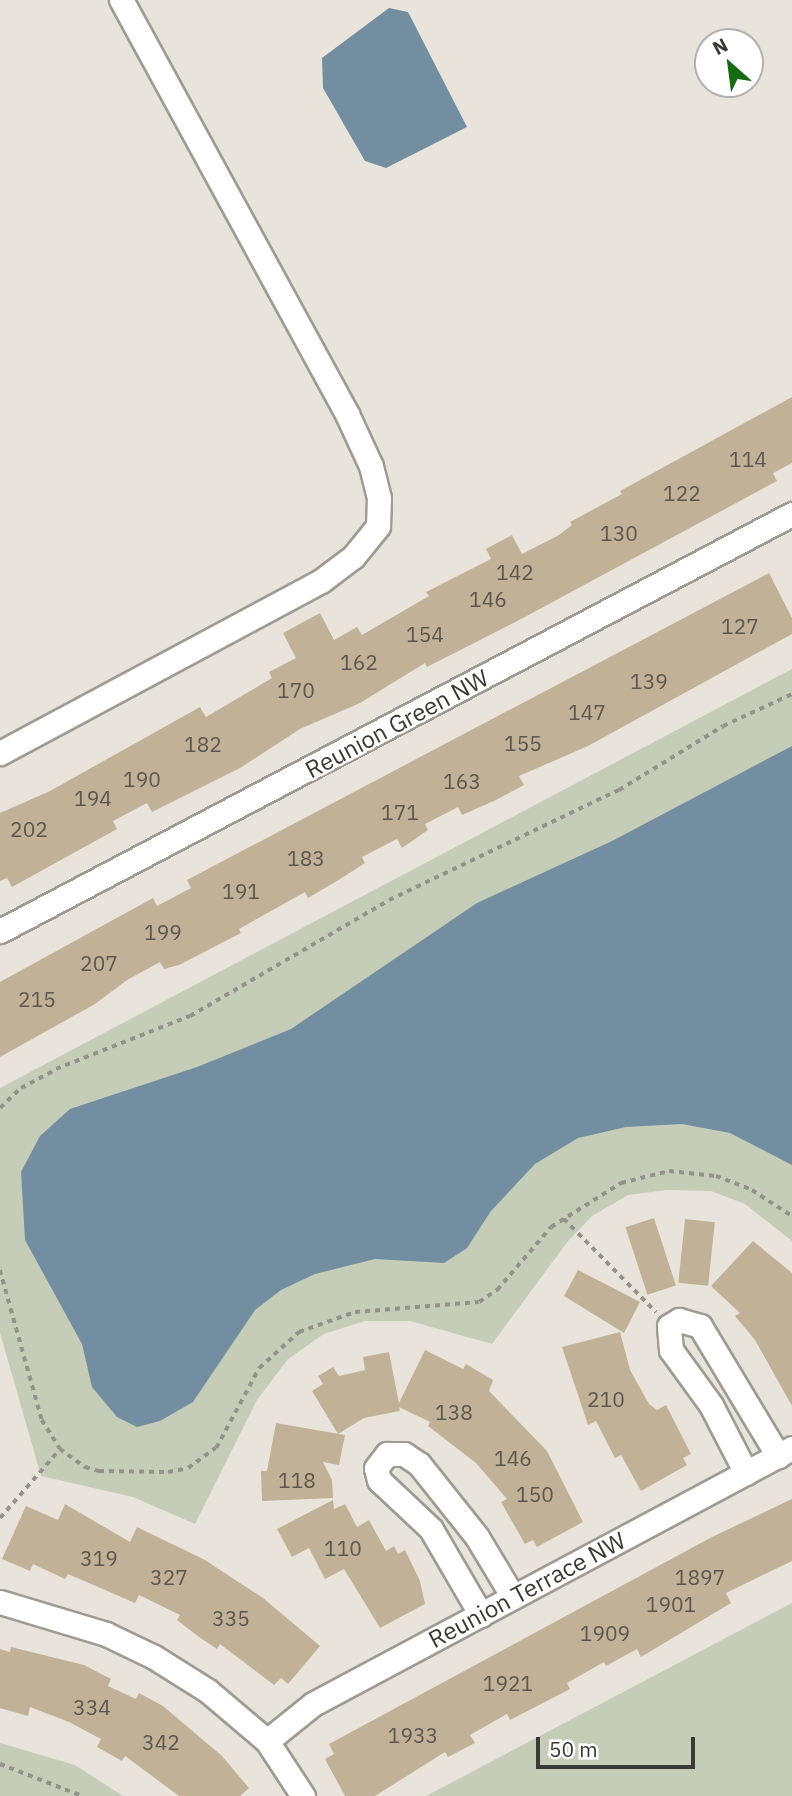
<!DOCTYPE html>
<html>
<head>
<meta charset="utf-8">
<style>
	body { margin:0 }
	#map { position:relative; width:792px; height:1796px; overflow:hidden; background:#e9e4db; font-family:"IBM Plex Sans",sans-serif }
	div>[style] { position:absolute }
	.green>* { inset:0; background:#c5ccb8 }
	.water>* { inset:0; background:#748ea1 }
	.building>* { inset:0; background:#c1b297; transform-origin:0 0 }
	.path>* { height:3.5px; margin-top:-1.75px; transform-origin:0; background:repeating-linear-gradient(90deg,#95928c 0 5px,transparent 0 10px) }
	.roads { filter:drop-shadow(2px 0 #a09b92) drop-shadow(-2px 0 #a09b92) drop-shadow(0 2px #a09b92) drop-shadow(0 -2px #a09b92) }
	.minor>* { height:23px; margin:-11.5px; padding:0 11.5px; transform-origin:11.5px; border-radius:11.5px; background:#fff }
	span { translate:-50% -50%; white-space:nowrap; text-align:center; line-height:1.15; -webkit-text-stroke:5px #fff; paint-order:stroke }
	.number-label { font-size:21px; color:#5c574e }
	.number-label span { -webkit-text-stroke-width:0 }
	.street-label { font-size:24px; color:#3b3936 }
	.north { position:absolute; left:694px; top:28px; width:70px; height:70px; box-sizing:border-box; background:#fff; border:2px solid #b1b0af; border-radius:50%; rotate:332deg; font-size:19px; font-weight:700; line-height:28px; text-align:center; color:#3b3936 }
	.north::after { content:''; display:block; margin:auto; width:24px; height:32px; background:#156b11; clip-path:polygon(50% 0,100% 100%,50% 72%,0 100%) }
	.scale { position:absolute; left:536px; top:1737px; width:159px; height:32px; box-sizing:border-box; border:4px solid #3b3936; border-top:0; padding-left:9px; font-size:21px; line-height:24px; white-space:nowrap; color:#3b3936; -webkit-text-stroke:5px #fff; paint-order:stroke }
</style>
</head>
<body>
<div id="map">
	<div class="green">
		<div style="clip-path:polygon(792px 669px,792px 1241px,745px 1204px,711px 1191px,667px 1190px,628px 1195px,592px 1216px,568px 1241px,492px 1344px,410px 1321px,365px 1321px,324px 1334px,288px 1359px,257px 1400px,195px 1524px,133px 1497px,41px 1476px,0 1333px,0 1088px)"></div>
		<div style="clip-path:polygon(792px 1603px,792px 1796px,426px 1796px)"></div>
		<div style="clip-path:polygon(0 1743px,75px 1765px,123px 1796px,0 1796px)"></div>
	</div>
	<div class="water">
		<div style="clip-path:polygon(389px 8px,408px 12px,467px 127px,386px 168px,365px 161px,323px 88px,322px 58px)"></div>
		<div style="clip-path:polygon(792px 746px,792px 1165px,730px 1133px,682px 1124px,626px 1127px,578px 1138px,535px 1164px,491px 1211px,467px 1248px,444px 1263px,375px 1259px,315px 1274px,281px 1290px,255px 1310px,193px 1402px,160px 1421px,137px 1427px,117px 1417px,92px 1387px,82px 1344px,25px 1240px,21px 1172px,40px 1136px,70px 1109px,197px 1067px,291px 1029px,477px 903px,612px 841px)"></div>
	</div>
	<div class="building">
		<div style="clip-path:polygon(792px 397px,792px 463px,773px 473px,777px 481px,523px 618px,427px 667px,425px 663px,360px 703px,300px 729px,240px 768px,152px 812px,147px 803px,113px 821px,117px 829px,12px 887px,7px 878px,0 881px,0 813px,50px 791px,200px 707px,206px 717px,272px 678px,269px 672px,296px 658px,283px 633px,320px 613px,334px 640px,357px 627px,362px 635px,429px 596px,426px 592px,491px 559px,486px 549px,512px 535px,522px 554px,559px 535px,572px 525px,570px 522px,622px 494px,620px 491px)"></div>
		<div style="clip-path:polygon(769px 573px,792px 618px,792px 634px,588px 746px,519px 776px,524px 785px,496px 800px,462px 815px,458px 807px,425px 824px,428px 830px,402px 848px,397px 839px,362px 857px,365px 863px,337px 881px,308px 898px,305px 892px,239px 929px,241px 933px,179px 965px,164px 969px,160px 962px,127px 980px,95px 1004px,0 1057px,0 982px,153px 898px,157px 906px,191px 888px,187px 880px)"></div>
		<div style="left:654px;top:1218px;width:71px;height:30px;rotate:72deg"></div>
		<div style="left:685px;top:1219px;width:30px;height:64px;rotate:6deg"></div>
		<div style="clip-path:polygon(753px 1241px,792px 1273px,792px 1406px,755px 1340px,735px 1316px,740px 1313px,711px 1286px)"></div>
		<div style="clip-path:polygon(578px 1270px,640px 1302px,624px 1333px,564px 1296px)"></div>
		<div style="clip-path:polygon(620px 1332px,630px 1370px,649px 1404px,657px 1410px,666px 1405px,691px 1454px,683px 1458px,687px 1465px,641px 1491px,621px 1455px,615px 1458px,596px 1421px,588px 1425px,562px 1347px)"></div>
		<div style="clip-path:polygon(425px 1350px,463px 1369px,466px 1364px,493px 1380px,489px 1391px,547px 1451px,583px 1522px,537px 1547px,533px 1540px,525px 1544px,501px 1502px,507px 1499px,476px 1463px,428px 1426px,430px 1422px,399px 1407px,400px 1411px,364px 1418px,338px 1434px,312px 1391px,323px 1384px,318px 1376px,333px 1367px,339px 1376px,365px 1370px,363px 1357px,389px 1352px,399px 1403px)"></div>
		<div style="clip-path:polygon(276px 1423px,345px 1435px,339px 1465px,323px 1462px,332px 1480px,333px 1498px,262px 1501px,261px 1471px,267px 1471px)"></div>
		<div style="clip-path:polygon(792px 1499px,792px 1561px,726px 1593px,731px 1603px,641px 1657px,637px 1649px,606px 1666px,604px 1662px,567px 1683px,570px 1689px,510px 1720px,507px 1714px,470px 1735px,475px 1743px,448px 1757px,445px 1752px,375px 1796px,345px 1796px,325px 1759px,334px 1754px,329px 1744px,712px 1537px)"></div>
		<div style="clip-path:polygon(333px 1500px,334px 1509px,345px 1504px,357px 1527px,369px 1520px,386px 1551px,394px 1546px,398px 1554px,405px 1550px,420px 1581px,425px 1604px,380px 1628px,344px 1569px,325px 1579px,309px 1548px,292px 1557px,277px 1529px)"></div>
		<div style="clip-path:polygon(65px 1504px,130px 1542px,137px 1527px,205px 1560px,263px 1598px,320px 1646px,288px 1684px,281px 1678px,274px 1685px,220px 1644px,217px 1649px,199px 1637px,177px 1620px,180px 1615px,139px 1595px,135px 1603px,68px 1574px,65px 1579px,33px 1564px,30px 1571px,2px 1559px,26px 1506px,58px 1520px)"></div>
		<div style="clip-path:polygon(11px 1647px,84px 1665px,111px 1679px,108px 1686px,136px 1699px,139px 1693px,163px 1706px,222px 1756px,249px 1788px,240px 1796px,179px 1796px,125px 1756px,122px 1761px,97px 1747px,101px 1739px,69px 1722px,30px 1707px,28px 1716px,0 1708px,0 1649px,10px 1652px)"></div>
	</div>
	<div class="path">
		<div style="left:0;top:1108px;width:29px;rotate:-44deg"></div>
		<div style="left:21px;top:1088px;width:40px;rotate:-28deg"></div>
		<div style="left:56px;top:1069px;width:144px;rotate:-21.6deg"></div>
		<div style="left:190px;top:1016px;width:230px;rotate:-30.2deg"></div>
		<div style="left:389px;top:900px;width:255px;rotate:-25.6deg"></div>
		<div style="left:619px;top:790px;width:122px;rotate:-31.6deg"></div>
		<div style="left:723px;top:726px;width:76px;rotate:-24.9deg"></div>
		<div style="left:564px;top:1219px;width:131px;rotate:45.3deg"></div>
		<div style="left:0;top:1270px;width:156px;rotate:74.4deg"></div>
		<div style="left:42px;top:1420px;width:34px;rotate:58deg"></div>
		<div style="left:60px;top:1449px;width:31px;rotate:36deg"></div>
		<div style="left:85px;top:1467px;width:15px;rotate:16deg"></div>
		<div style="left:99px;top:1471px;width:69px;rotate:0.8deg"></div>
		<div style="left:168px;top:1472px;width:20px;rotate:-11deg"></div>
		<div style="left:188px;top:1468px;width:34px;rotate:-36deg"></div>
		<div style="left:216px;top:1448px;width:91px;rotate:-61.7deg"></div>
		<div style="left:259px;top:1368px;width:54px;rotate:-42deg"></div>
		<div style="left:299px;top:1332px;width:59px;rotate:-19.7deg"></div>
		<div style="left:355px;top:1312px;width:124px;rotate:-4.6deg"></div>
		<div style="left:479px;top:1302px;width:22px;rotate:-34deg"></div>
		<div style="left:497px;top:1290px;width:83px;rotate:-49.4deg"></div>
		<div style="left:551px;top:1227px;width:83px;rotate:-32.2deg"></div>
		<div style="left:621px;top:1183px;width:49px;rotate:-14deg"></div>
		<div style="left:669px;top:1171px;width:47px;rotate:6.1deg"></div>
		<div style="left:716px;top:1176px;width:39px;rotate:21deg"></div>
		<div style="left:752px;top:1190px;width:48px;rotate:33deg"></div>
		<div style="left:0;top:1518px;width:91px;rotate:-49deg"></div>
		<div style="left:0;top:1764px;width:88px;rotate:21.3deg"></div>
	</div>
	<div class="roads">
		<div class="minor">
			<div style="left:0;top:753px;width:364px;rotate:-28.2deg"></div>
			<div style="left:321px;top:581px;width:40px;rotate:-37deg"></div>
			<div style="left:353px;top:557px;width:40px;rotate:-51deg"></div>
			<div style="left:378px;top:526px;width:28px;rotate:-88deg"></div>
			<div style="left:379px;top:498px;width:33px;rotate:-104deg"></div>
			<div style="left:371px;top:466px;width:57px;rotate:-114.8deg"></div>
			<div style="left:347px;top:414px;width:472px;rotate:-118.6deg"></div>
			<div style="left:0;top:931px;width:895px;rotate:-27.77deg"></div>
			<div style="left:746px;top:1473px;width:76px;rotate:-117.2deg"></div>
			<div style="left:711px;top:1405px;width:68px;rotate:-126deg"></div>
			<div style="left:671px;top:1350px;width:24px;rotate:-95deg"></div>
			<div style="left:669px;top:1326px;width:12px;rotate:-31deg"></div>
			<div style="left:679px;top:1320px;width:22px;rotate:16deg"></div>
			<div style="left:700px;top:1326px;width:152px;rotate:59deg"></div>
			<div style="left:0;top:1602px;width:111px;rotate:16.8deg"></div>
			<div style="left:106px;top:1634px;width:53px;rotate:25.6deg"></div>
			<div style="left:154px;top:1657px;width:64px;rotate:32.2deg"></div>
			<div style="left:208px;top:1691px;width:77px;rotate:40.3deg"></div>
			<div style="left:267px;top:1741px;width:66px;rotate:56.8deg"></div>
			<div style="left:481px;top:1615px;width:99px;rotate:-120.2deg"></div>
			<div style="left:431px;top:1529px;width:71px;rotate:-136.7deg"></div>
			<div style="left:379px;top:1480px;width:12px;rotate:-104deg"></div>
			<div style="left:376px;top:1468px;width:18px;rotate:-52deg"></div>
			<div style="left:387px;top:1454px;width:17px"></div>
			<div style="left:404px;top:1454px;width:18px;rotate:34deg"></div>
			<div style="left:419px;top:1464px;width:93px;rotate:51.5deg"></div>
			<div style="left:477px;top:1537px;width:70px;rotate:59deg"></div>
			<div style="left:267px;top:1741px;width:59px;rotate:-38.8deg"></div>
			<div style="left:313px;top:1704px;width:543px;rotate:-28.12deg"></div>
		</div>
	</div>
	<div class="number-label">
		<span style="left:748px;top:459px">114</span>
		<span style="left:682px;top:493px">122</span>
		<span style="left:619px;top:533px">130</span>
		<span style="left:515px;top:572px">142</span>
		<span style="left:488px;top:599px">146</span>
		<span style="left:740px;top:626px">127</span>
		<span style="left:425px;top:634px">154</span>
		<span style="left:359px;top:662px">162</span>
		<span style="left:649px;top:681px">139</span>
		<span style="left:296px;top:690px">170</span>
		<span style="left:587px;top:712px">147</span>
		<span style="left:523px;top:743px">155</span>
		<span style="left:203px;top:744px">182</span>
		<span style="left:142px;top:779px">190</span>
		<span style="left:462px;top:781px">163</span>
		<span style="left:93px;top:798px">194</span>
		<span style="left:400px;top:812px">171</span>
		<span style="left:29px;top:829px">202</span>
		<span style="left:306px;top:858px">183</span>
		<span style="left:241px;top:891px">191</span>
		<span style="left:163px;top:932px">199</span>
		<span style="left:99px;top:963px">207</span>
		<span style="left:37px;top:999px">215</span>
		<span style="left:606px;top:1399px">210</span>
		<span style="left:454px;top:1412px">138</span>
		<span style="left:513px;top:1458px">146</span>
		<span style="left:297px;top:1480px">118</span>
		<span style="left:535px;top:1494px">150</span>
		<span style="left:343px;top:1548px">110</span>
		<span style="left:99px;top:1558px">319</span>
		<span style="left:169px;top:1577px">327</span>
		<span style="left:700px;top:1577px">1897</span>
		<span style="left:671px;top:1604px">1901</span>
		<span style="left:231px;top:1618px">335</span>
		<span style="left:605px;top:1633px">1909</span>
		<span style="left:508px;top:1683px">1921</span>
		<span style="left:92px;top:1707px">334</span>
		<span style="left:413px;top:1735px">1933</span>
		<span style="left:161px;top:1742px">342</span>
	</div>
	<div class="street-label">
		<span style="left:397px;top:724px;rotate:-28deg">Reunion Green NW</span>
		<span style="left:527px;top:1590px;rotate:-28deg">Reunion Terrace NW</span>
	</div>
	<div class="north">N</div>
	<div class="scale">50 m</div>
</div>
</body>
</html>
